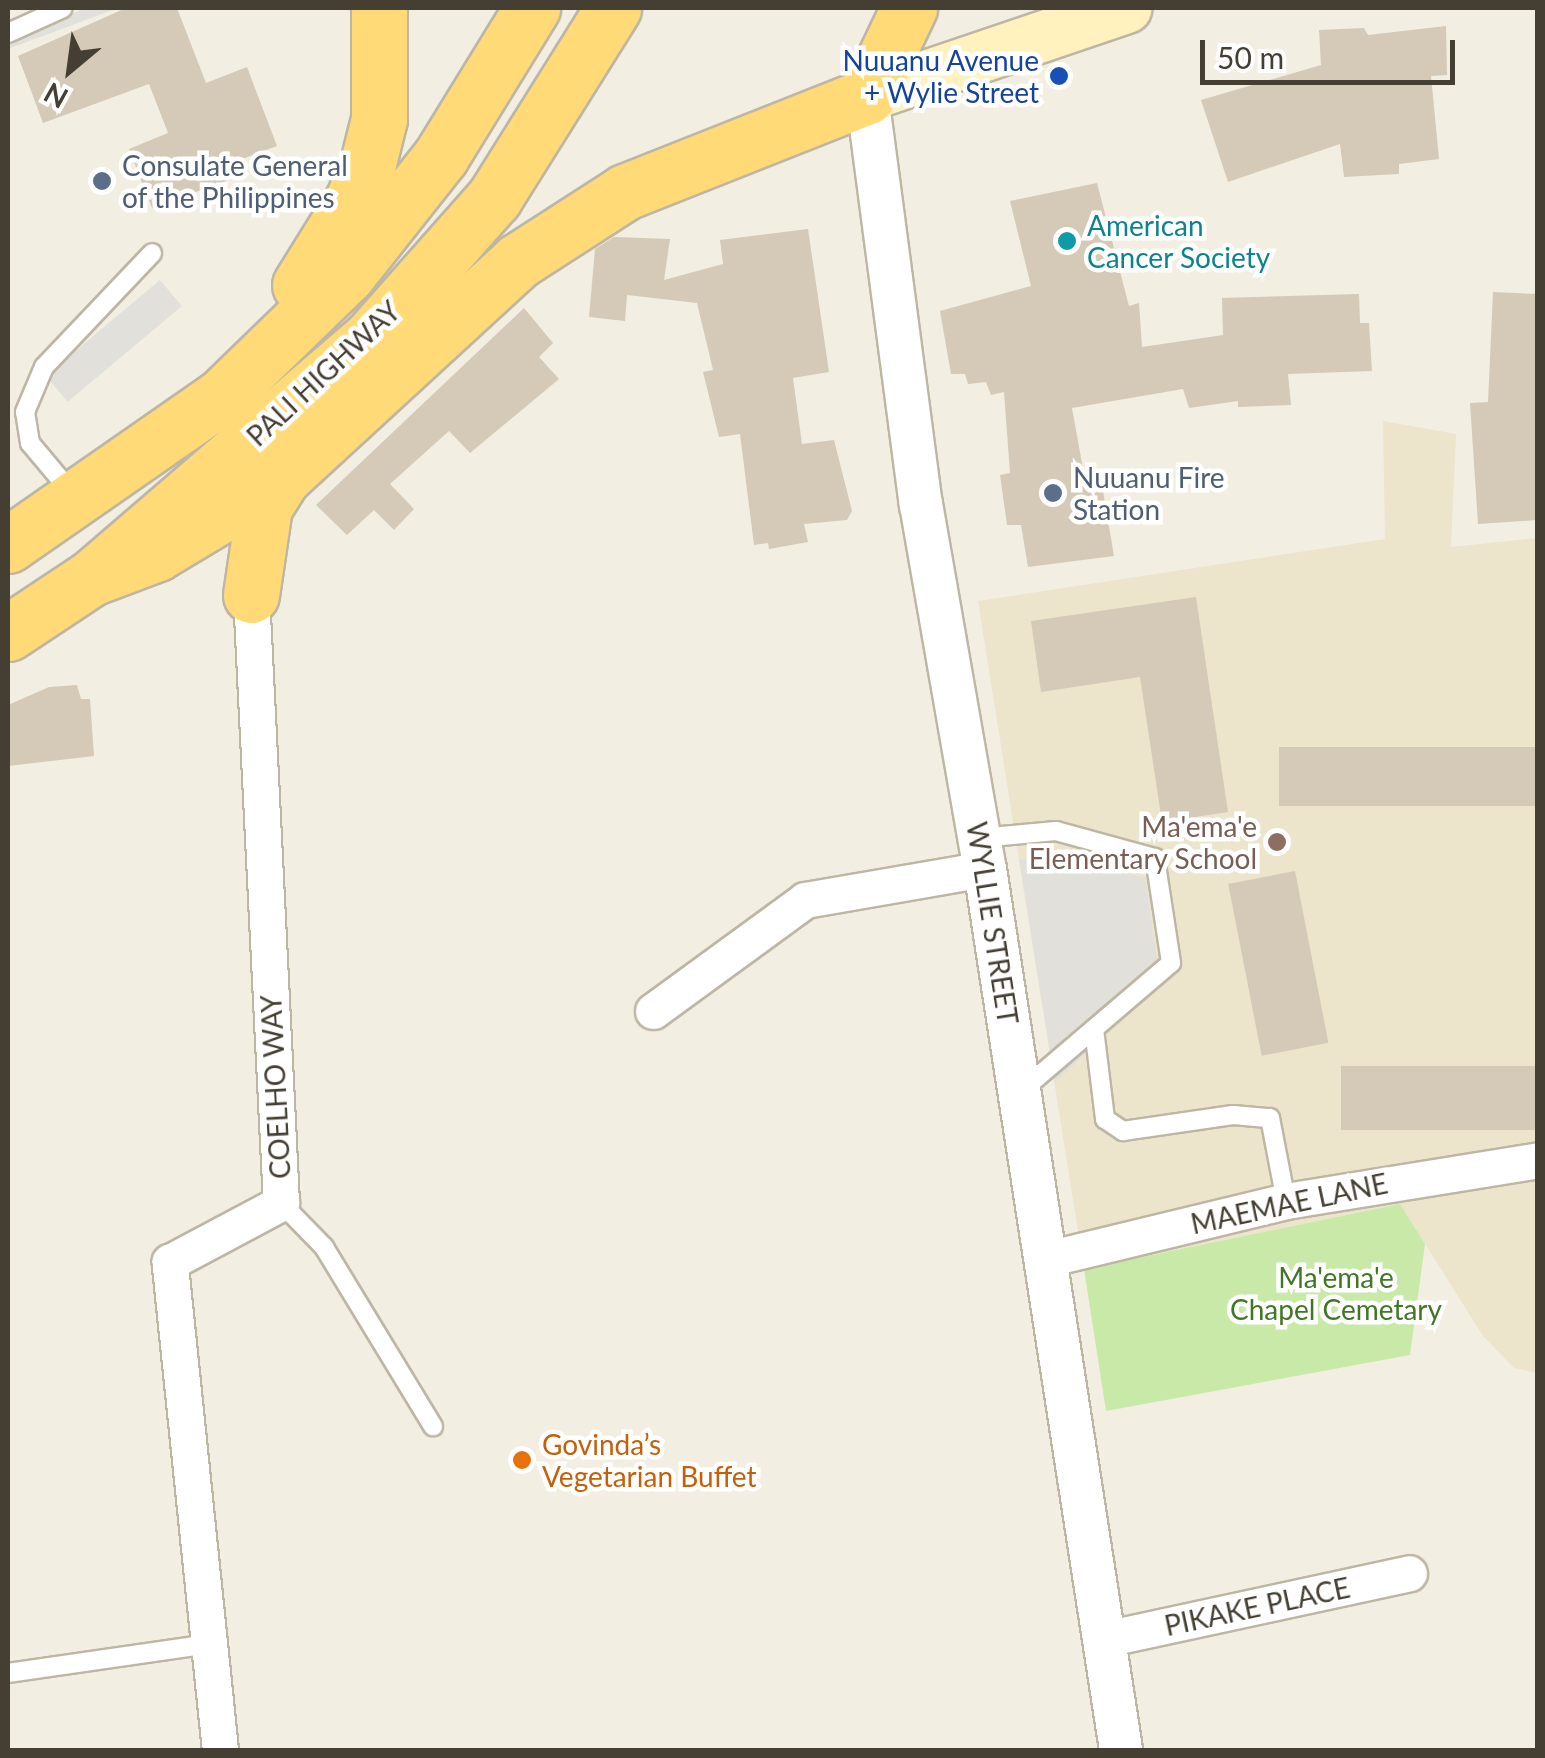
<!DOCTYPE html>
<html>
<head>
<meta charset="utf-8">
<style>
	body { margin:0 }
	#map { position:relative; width:1545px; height:1758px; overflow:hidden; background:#f2eee2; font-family:Lato,sans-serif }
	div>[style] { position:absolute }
	.education>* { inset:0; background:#ece4cb }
	.green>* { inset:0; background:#c9e9a8 }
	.parking>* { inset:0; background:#e2e0db; transform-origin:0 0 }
	.building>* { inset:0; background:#d4cab7; transform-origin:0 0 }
	.roads { filter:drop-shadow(2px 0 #beb6a5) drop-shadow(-2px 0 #beb6a5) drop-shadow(0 2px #beb6a5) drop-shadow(0 -2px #beb6a5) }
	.service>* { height:18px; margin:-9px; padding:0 9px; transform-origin:9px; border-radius:9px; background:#fff }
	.minor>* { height:35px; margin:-17.5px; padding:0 17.5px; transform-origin:17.5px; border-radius:17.5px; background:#fff }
	.tertiary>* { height:42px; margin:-21px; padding:0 21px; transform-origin:21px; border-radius:21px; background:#fff }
	.secondary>* { height:50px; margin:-25px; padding:0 25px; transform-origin:25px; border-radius:25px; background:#fff2bf }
	.trunk>* { height:55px; margin:-27.5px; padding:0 27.5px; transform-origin:27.5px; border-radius:27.5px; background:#ffda77 }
	.dots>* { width:28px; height:28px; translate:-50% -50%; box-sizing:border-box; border:5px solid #fff; border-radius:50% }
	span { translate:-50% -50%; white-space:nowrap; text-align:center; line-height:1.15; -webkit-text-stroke:9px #fff; paint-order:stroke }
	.transit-label { font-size:28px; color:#164399 }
	.right { translate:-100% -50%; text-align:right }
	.service-label { font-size:28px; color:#4e5e75 }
	.left { translate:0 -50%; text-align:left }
	.culture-label { font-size:28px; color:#0d838f }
	.street-label { font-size:28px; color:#443e33 }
	.education-label { font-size:28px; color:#785e54 }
	.park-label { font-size:28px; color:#407724 }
	.food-label { font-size:28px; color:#c56008 }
	.frame { position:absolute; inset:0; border:10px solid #443e33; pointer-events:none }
	.north { position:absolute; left:20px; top:20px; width:100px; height:100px; -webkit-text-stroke:8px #fff; paint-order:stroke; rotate:209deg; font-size:28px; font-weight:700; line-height:40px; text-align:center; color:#443e33 }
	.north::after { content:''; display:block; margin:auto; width:35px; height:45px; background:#443e33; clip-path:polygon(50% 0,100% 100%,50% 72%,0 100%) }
	.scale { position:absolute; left:1200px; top:40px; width:255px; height:45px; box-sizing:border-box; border:5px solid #443e33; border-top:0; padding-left:12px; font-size:30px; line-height:35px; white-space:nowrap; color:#443e33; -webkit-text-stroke:8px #fff; paint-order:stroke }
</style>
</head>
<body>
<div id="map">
	<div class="education">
		<div style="clip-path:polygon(1383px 421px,1456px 434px,1451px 547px,1537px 538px,1537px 1373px,1514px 1368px,1483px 1336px,1400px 1204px,1084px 1269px,978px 601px,1385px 539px)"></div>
	</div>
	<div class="green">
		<div style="clip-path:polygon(1400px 1204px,1425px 1244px,1410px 1355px,1106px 1411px,1084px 1269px)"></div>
	</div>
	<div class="parking">
		<div style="clip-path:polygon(86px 8px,118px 8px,8px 49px,8px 40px)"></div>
		<div style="left:160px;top:280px;width:34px;height:149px;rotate:50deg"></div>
		<div style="clip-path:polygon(1019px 859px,1145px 877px,1160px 981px,1055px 1083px)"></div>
	</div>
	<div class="building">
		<div style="clip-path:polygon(126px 8px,177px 8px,206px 83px,247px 67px,277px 146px,242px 159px,248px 173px,152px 208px,129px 149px,168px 133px,149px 84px,43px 123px,18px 56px)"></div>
		<div style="clip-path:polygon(1446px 26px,1447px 75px,1431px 76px,1439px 159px,1399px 164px,1399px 174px,1344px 177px,1340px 144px,1228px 182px,1201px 100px,1321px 65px,1319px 30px,1364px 28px,1368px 35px)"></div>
		<div style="clip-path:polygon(1097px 183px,1129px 306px,1139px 303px,1142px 347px,1223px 335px,1222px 298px,1359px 294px,1360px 323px,1369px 323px,1372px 371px,1288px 374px,1291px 405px,1238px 407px,1238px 401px,1189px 408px,1183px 389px,1072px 408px,1085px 480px,1102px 485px,1114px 556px,1028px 567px,1021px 525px,1007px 525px,1000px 475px,1010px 473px,1004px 392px,991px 395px,986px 382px,968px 384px,965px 374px,951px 374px,940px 311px,1031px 286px,1010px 201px)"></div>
		<div style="clip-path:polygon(808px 229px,829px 372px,793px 378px,802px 444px,834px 440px,852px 511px,847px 520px,804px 524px,808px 542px,769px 549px,768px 543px,754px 545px,740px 434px,719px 437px,703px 372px,713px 370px,697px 303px,627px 295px,625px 321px,589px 317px,595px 249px,614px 237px,670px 239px,664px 280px,723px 264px,720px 240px)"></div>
		<div style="clip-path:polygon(1493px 292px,1538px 294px,1538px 520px,1478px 524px,1470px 403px,1488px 402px)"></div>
		<div style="clip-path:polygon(524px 308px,553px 343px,539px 357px,559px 379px,470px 453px,449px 431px,390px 484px,414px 509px,394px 530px,374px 510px,347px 535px,316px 505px)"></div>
		<div style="clip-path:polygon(1196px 597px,1228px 812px,1162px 822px,1140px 677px,1041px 692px,1031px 621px)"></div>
		<div style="clip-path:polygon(77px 685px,81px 699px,90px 699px,94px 756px,8px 766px,8px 705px,49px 687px)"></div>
		<div style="left:1538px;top:747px;width:59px;height:259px;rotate:90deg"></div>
		<div style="left:1295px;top:871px;width:175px;height:68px;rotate:79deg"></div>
		<div style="left:1538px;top:1066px;width:64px;height:197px;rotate:90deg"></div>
	</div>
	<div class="roads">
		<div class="service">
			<div style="left:8px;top:33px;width:60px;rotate:-24.4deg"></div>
			<div style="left:71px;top:492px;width:64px;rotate:-129.9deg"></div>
			<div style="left:30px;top:443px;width:31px;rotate:-99deg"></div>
			<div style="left:25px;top:412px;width:49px;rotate:-67.1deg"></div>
			<div style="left:44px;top:367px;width:157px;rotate:-46.5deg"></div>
			<div style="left:980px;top:838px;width:76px;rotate:-5.3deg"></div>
			<div style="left:1056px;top:831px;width:103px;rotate:15.3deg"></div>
			<div style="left:1155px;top:858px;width:106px;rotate:81.3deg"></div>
			<div style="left:1171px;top:963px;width:200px;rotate:139.5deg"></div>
			<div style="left:1094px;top:1029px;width:91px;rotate:83deg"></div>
			<div style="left:1105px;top:1119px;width:22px;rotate:34deg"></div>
			<div style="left:1123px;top:1131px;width:111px;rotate:-8.3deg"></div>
			<div style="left:1233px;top:1115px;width:37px;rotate:5deg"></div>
			<div style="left:1270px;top:1118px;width:85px;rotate:79.1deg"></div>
			<div style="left:281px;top:1203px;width:62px;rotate:45.7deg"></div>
			<div style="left:324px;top:1247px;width:210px;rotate:58.7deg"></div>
			<div style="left:8px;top:1673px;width:203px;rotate:-8.2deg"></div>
		</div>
		<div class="minor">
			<div style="left:653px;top:1011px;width:188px;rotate:-36.1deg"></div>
			<div style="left:805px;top:900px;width:183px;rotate:-9.8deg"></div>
			<div style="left:1043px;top:1260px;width:250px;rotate:-13.6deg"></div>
			<div style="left:1286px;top:1201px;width:255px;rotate:-9.2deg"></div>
			<div style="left:1105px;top:1639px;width:311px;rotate:-12.2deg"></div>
			<div style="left:220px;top:1750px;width:491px;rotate:-95.9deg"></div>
			<div style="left:170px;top:1262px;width:126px;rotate:-28deg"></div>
			<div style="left:281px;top:1203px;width:609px;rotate:-92.82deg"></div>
		</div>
		<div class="tertiary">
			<div style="left:867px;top:96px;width:412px;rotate:82.5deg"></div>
			<div style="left:921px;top:504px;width:371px;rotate:80.1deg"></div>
			<div style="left:985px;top:869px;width:891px;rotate:81.22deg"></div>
		</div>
		<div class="secondary">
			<div style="left:867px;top:96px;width:274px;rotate:-18.7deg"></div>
		</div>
		<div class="trunk">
			<div style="left:300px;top:285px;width:100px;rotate:-58.1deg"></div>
			<div style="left:353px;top:200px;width:40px;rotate:-68deg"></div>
			<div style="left:368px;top:163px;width:45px;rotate:-76deg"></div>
			<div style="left:379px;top:119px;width:111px;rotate:-90deg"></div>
			<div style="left:8px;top:545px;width:259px;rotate:-34.8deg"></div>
			<div style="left:221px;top:397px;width:175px;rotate:-44.1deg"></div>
			<div style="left:347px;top:275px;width:152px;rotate:-51.7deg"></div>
			<div style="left:441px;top:156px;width:174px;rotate:-58.4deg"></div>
			<div style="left:91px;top:578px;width:71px;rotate:-20.7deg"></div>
			<div style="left:157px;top:553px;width:146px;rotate:-31deg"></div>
			<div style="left:282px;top:478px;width:321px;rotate:-42.6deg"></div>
			<div style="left:518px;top:261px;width:127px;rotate:-32.8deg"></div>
			<div style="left:625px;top:192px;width:260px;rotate:-21.6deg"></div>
			<div style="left:867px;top:96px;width:98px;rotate:-64.5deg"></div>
			<div style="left:251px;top:595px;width:89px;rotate:-81.6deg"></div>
			<div style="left:264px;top:507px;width:34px;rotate:-58deg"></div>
			<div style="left:8px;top:633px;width:100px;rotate:-33.5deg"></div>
			<div style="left:91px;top:578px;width:371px;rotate:-40.7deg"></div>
			<div style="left:372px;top:336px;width:184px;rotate:-48.5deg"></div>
			<div style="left:494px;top:198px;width:224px;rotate:-57.9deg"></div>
		</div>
	</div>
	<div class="dots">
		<div style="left:1059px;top:76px;background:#1a4fb4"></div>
		<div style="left:102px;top:181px;background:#5c6f8a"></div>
		<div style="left:1067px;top:241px;background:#0f9aa8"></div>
		<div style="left:1053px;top:493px;background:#5c6f8a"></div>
		<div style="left:1277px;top:842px;background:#8d6e63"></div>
		<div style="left:522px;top:1460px;background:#e8710a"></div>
	</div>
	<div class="transit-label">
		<span class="right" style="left:1039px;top:76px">Nuuanu Avenue<br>+ Wylie Street</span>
	</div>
	<div class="service-label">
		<span class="left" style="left:122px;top:181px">Consulate General<br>of the Philippines</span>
		<span class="left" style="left:1073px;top:493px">Nuuanu Fire<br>Station</span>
	</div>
	<div class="culture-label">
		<span class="left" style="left:1087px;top:241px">American<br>Cancer Society</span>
	</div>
	<div class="street-label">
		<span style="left:323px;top:373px;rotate:-43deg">PALI HIGHWAY</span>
		<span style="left:993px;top:923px;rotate:81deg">WYLLIE STREET</span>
		<span style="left:275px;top:1087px;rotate:-93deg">COELHO WAY</span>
		<span style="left:1289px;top:1203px;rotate:-12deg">MAEMAE LANE</span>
		<span style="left:1257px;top:1606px;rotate:-12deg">PIKAKE PLACE</span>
	</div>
	<div class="education-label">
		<span class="right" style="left:1257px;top:842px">Ma'ema'e<br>Elementary School</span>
	</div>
	<div class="park-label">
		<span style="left:1336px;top:1293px">Ma'ema'e<br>Chapel Cemetary</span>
	</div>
	<div class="food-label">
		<span class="left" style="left:542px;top:1460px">Govinda’s<br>Vegetarian Buffet</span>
	</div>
	<div class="frame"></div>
	<div class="north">N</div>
	<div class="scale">50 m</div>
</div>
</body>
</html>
